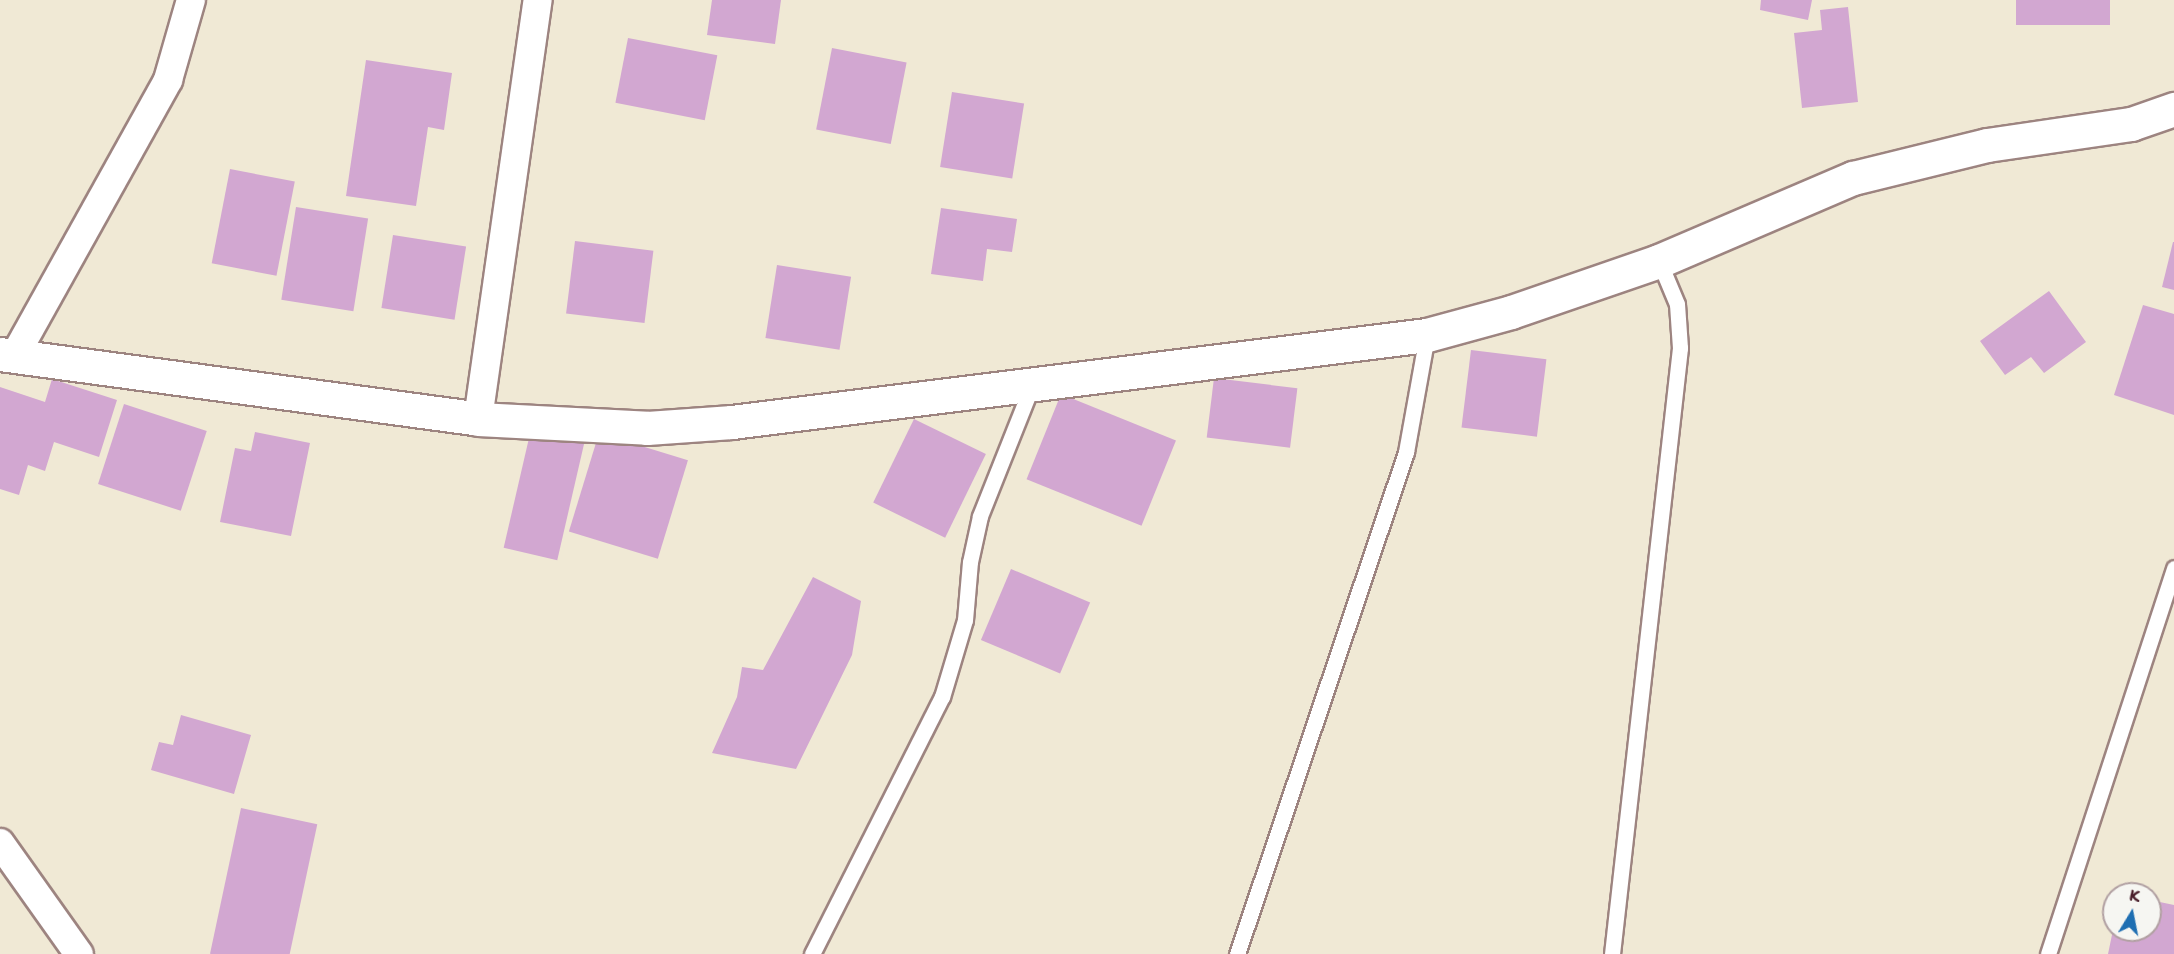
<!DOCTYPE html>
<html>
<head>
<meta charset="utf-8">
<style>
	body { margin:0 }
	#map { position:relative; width:2174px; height:954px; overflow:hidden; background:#f0e9d5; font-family:"Shantell Sans",sans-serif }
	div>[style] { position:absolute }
	.building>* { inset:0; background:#d2a7d1; transform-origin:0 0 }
	.roads { filter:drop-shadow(2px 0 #9d8480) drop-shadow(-2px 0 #9d8480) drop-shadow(0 2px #9d8480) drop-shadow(0 -2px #9d8480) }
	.lane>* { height:15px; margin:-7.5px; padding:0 7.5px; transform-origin:7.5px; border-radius:7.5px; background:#fff }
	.street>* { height:28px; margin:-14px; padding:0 14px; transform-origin:14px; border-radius:14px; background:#fff }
	.secondary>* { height:33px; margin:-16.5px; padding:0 16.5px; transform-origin:16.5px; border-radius:16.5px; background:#fff }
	span { translate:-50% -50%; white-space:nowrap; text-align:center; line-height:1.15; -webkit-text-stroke:5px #f6f6f2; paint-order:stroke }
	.north { position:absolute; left:2102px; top:882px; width:60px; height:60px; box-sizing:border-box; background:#f6f6f2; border:2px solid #b1a0a2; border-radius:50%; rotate:10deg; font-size:16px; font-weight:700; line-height:24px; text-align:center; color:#4a1f2b }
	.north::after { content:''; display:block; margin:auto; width:21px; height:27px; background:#1f6fb2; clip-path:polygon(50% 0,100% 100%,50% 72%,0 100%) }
</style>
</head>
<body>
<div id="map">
	<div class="building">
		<div style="clip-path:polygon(712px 0,781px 0,775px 44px,707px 35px)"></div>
		<div style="clip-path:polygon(1761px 0,1812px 0,1808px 20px,1760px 10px)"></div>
		<div style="left:2016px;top:0;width:94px;height:25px"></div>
		<div style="clip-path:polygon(1848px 7px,1858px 102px,1802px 108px,1794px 33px,1822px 30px,1820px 10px)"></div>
		<div style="left:628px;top:38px;width:91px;height:66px;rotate:11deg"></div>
		<div style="left:832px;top:48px;width:76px;height:83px;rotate:11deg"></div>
		<div style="clip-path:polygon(366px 60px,452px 73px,444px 130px,428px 127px,416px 206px,346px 196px)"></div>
		<div style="left:952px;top:92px;width:73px;height:76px;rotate:9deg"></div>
		<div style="left:230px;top:169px;width:66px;height:96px;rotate:11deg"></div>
		<div style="left:296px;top:207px;width:73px;height:94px;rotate:9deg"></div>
		<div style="clip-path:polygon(941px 208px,1017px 219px,1012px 252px,987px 249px,983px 281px,931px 274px)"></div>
		<div style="left:393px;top:235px;width:74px;height:74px;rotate:9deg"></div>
		<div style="left:575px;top:241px;width:79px;height:73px;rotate:7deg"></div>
		<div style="clip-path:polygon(2173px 242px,2174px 242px,2174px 290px,2162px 287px)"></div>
		<div style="left:777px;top:265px;width:75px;height:74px;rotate:9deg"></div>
		<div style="clip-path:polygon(2049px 291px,2086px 342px,2044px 373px,2031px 357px,2005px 375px,1980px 341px)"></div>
		<div style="clip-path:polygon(2143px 305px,2174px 314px,2174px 415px,2114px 395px)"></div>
		<div style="left:1471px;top:350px;width:76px;height:78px;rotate:7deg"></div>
		<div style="left:1214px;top:378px;width:84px;height:60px;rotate:7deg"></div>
		<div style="clip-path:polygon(52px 379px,117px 400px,99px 457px,54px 442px,45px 471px,28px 465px,19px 495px,0 489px,0 387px,45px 402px)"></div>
		<div style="left:1061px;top:394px;width:124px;height:92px;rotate:22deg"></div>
		<div style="left:124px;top:404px;width:87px;height:84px;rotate:18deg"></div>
		<div style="left:914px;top:419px;width:80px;height:93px;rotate:26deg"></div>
		<div style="left:532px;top:425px;width:55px;height:126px;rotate:13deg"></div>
		<div style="clip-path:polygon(255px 432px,310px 443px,291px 536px,220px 522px,235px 448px,251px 451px)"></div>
		<div style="left:599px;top:433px;width:93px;height:103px;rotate:17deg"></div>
		<div style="left:1011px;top:569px;width:86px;height:77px;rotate:23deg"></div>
		<div style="clip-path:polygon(813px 577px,861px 601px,852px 655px,796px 769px,712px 753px,737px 697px,742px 667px,763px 670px)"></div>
		<div style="clip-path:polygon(181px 715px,251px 735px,234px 794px,151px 770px,159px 742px,173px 745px)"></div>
		<div style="left:241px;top:808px;width:78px;height:149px;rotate:12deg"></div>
		<div style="clip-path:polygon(2155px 901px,2174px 905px,2174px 954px,2108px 954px,2113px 930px,2150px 930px)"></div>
	</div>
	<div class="roads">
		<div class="lane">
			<div style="left:812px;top:954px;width:288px;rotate:-63.2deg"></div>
			<div style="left:942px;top:697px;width:80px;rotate:-73.4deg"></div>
			<div style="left:965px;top:620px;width:58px;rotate:-85.1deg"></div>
			<div style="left:970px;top:562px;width:47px;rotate:-77.7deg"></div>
			<div style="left:980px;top:516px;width:141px;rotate:-68.3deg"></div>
			<div style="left:1237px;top:954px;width:530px;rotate:-71.39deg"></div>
			<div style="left:1406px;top:452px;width:119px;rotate:-79.8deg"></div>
			<div style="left:1612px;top:954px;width:610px;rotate:-83.6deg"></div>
			<div style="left:1680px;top:348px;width:44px;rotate:-93.9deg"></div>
			<div style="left:1677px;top:304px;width:47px;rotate:-112.7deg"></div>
			<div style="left:2048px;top:954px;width:406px;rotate:-71.9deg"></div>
		</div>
		<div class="street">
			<div style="left:14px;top:357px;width:317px;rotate:-60.9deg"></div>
			<div style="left:168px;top:80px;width:83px;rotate:-74deg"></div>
			<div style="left:478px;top:419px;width:423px;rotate:-81.9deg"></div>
			<div style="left:0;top:843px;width:136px;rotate:54.6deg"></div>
		</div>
		<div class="secondary">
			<div style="left:0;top:354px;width:482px;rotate:7.7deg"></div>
			<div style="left:478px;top:419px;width:169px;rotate:3deg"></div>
			<div style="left:647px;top:428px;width:85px;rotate:-4deg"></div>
			<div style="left:732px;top:422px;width:700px;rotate:-7.14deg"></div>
			<div style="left:1427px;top:335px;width:87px;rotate:-15.3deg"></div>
			<div style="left:1511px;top:312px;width:157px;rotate:-19deg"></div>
			<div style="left:1659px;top:261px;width:211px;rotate:-23.2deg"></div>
			<div style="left:1853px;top:178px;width:138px;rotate:-13.8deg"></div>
			<div style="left:1987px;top:145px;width:146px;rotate:-8.3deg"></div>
			<div style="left:2131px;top:124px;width:46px;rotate:-19.2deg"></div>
		</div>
	</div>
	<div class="north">K</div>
</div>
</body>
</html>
